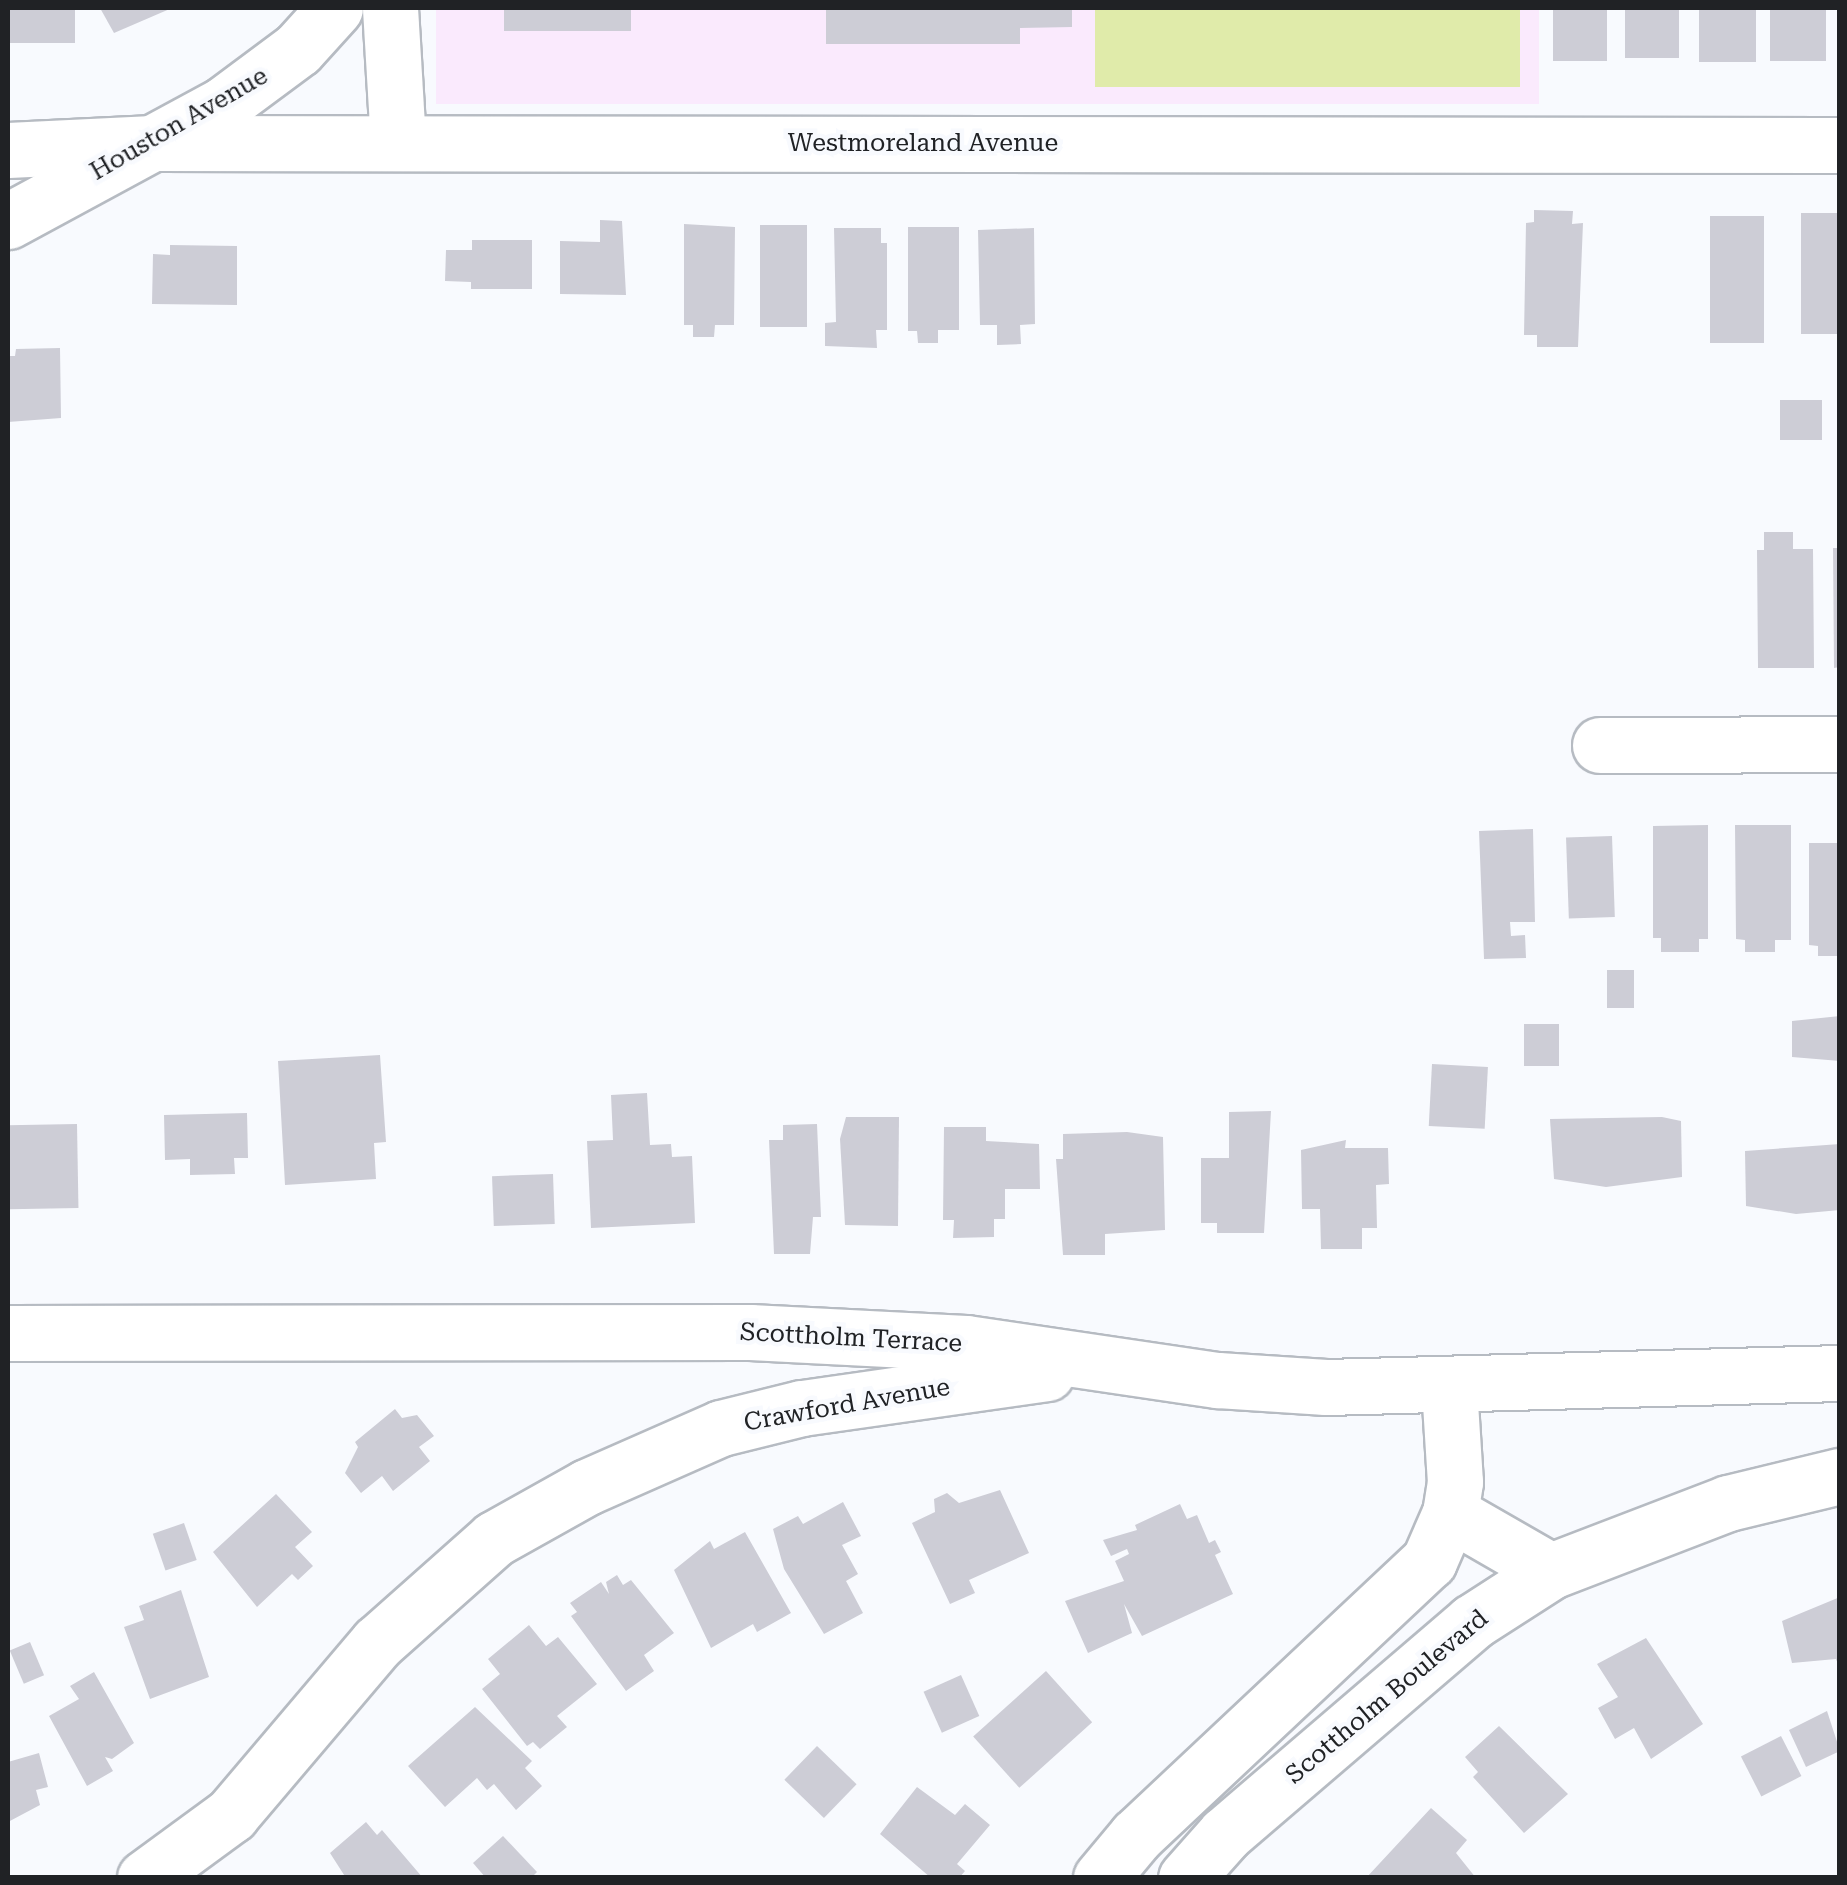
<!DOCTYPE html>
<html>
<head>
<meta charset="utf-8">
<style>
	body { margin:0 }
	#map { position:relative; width:1847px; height:1885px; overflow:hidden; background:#f8fafe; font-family:"Roboto Serif",serif }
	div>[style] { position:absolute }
	.education>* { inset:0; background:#faeafd; transform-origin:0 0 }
	.green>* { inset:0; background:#e0ebaa; transform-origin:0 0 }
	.building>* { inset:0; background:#cdcdd6; transform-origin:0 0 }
	.roads { filter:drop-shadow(2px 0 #b6bbc2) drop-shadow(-2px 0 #b6bbc2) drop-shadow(0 2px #b6bbc2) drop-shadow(0 -2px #b6bbc2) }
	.minor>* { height:55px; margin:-27.5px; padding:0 27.5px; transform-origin:27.5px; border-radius:27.5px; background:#fff }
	span { translate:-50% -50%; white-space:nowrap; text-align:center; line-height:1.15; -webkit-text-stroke:9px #f8fafe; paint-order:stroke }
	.street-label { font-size:25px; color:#202225 }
	.frame { position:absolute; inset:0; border:10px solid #202225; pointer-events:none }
</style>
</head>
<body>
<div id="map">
	<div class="education">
		<div style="left:436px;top:8px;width:1103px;height:96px"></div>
	</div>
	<div class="green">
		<div style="left:1095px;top:8px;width:425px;height:79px"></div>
	</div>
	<div class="building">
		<div style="left:8px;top:8px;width:67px;height:35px"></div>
		<div style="clip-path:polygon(100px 8px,172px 8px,114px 33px)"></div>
		<div style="left:504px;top:8px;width:127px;height:23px"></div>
		<div style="clip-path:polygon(826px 8px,1072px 8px,1072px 27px,1020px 28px,1020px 44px,826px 44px)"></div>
		<div style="left:1553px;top:8px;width:54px;height:53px"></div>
		<div style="left:1625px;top:8px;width:54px;height:50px"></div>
		<div style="left:1699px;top:8px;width:57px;height:54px"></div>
		<div style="left:1770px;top:8px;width:56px;height:53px"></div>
		<div style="clip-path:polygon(1534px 210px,1573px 211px,1572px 224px,1583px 223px,1578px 347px,1537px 347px,1537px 335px,1524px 335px,1526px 223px,1534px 222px)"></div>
		<div style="left:1801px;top:213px;width:38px;height:121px"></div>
		<div style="left:1710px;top:216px;width:54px;height:127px"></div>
		<div style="clip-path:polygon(600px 220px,622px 221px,626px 295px,560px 294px,560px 241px,600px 242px)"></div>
		<div style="clip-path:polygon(684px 224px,735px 227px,734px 325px,715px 325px,714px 337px,693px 337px,693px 325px,684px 325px)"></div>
		<div style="left:760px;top:225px;width:47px;height:102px"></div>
		<div style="clip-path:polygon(908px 227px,959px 227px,959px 330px,938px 330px,938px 343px,918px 343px,917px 331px,908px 331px)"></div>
		<div style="clip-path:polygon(834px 228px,881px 228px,881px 243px,887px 243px,887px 330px,876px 330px,877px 348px,825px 346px,825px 323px,836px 322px)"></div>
		<div style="clip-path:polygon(1034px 228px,1035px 324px,1020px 325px,1021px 344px,997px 345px,997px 325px,980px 325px,978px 230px)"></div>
		<div style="clip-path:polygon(472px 240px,532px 240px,532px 289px,471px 289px,471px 282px,445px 281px,446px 250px,472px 250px)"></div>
		<div style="clip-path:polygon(170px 245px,237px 246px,237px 305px,152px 304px,153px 254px,170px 255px)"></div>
		<div style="clip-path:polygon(60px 348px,61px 418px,8px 422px,8px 356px,15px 356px,16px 349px)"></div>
		<div style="left:1780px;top:400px;width:42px;height:40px"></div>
		<div style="clip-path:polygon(1764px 532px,1793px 532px,1793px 549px,1813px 549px,1814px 668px,1758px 668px,1757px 550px,1764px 550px)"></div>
		<div style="clip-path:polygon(1833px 548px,1840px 548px,1840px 667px,1834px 668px)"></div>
		<div style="clip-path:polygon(1708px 825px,1708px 939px,1699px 939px,1699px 952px,1661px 952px,1661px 938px,1653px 938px,1653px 826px)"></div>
		<div style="clip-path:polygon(1735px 825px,1791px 825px,1791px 940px,1775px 940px,1775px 952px,1745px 952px,1745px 940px,1736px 939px)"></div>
		<div style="clip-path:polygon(1533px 829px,1535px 922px,1510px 922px,1511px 936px,1525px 935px,1526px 958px,1484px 959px,1479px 831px)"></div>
		<div style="left:1612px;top:836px;width:81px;height:46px;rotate:88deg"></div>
		<div style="clip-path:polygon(1809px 843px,1840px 843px,1840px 956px,1818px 956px,1818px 946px,1809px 945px)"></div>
		<div style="left:1607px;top:970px;width:27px;height:38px"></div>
		<div style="clip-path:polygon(1840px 1016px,1840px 1061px,1792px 1057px,1792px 1021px)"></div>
		<div style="left:1559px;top:1024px;width:42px;height:35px;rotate:90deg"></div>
		<div style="clip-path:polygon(380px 1055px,386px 1142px,374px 1143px,376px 1179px,285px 1185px,278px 1061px)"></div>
		<div style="left:1432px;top:1064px;width:56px;height:62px;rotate:3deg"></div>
		<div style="clip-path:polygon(647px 1093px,650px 1145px,671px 1144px,672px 1157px,692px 1156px,695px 1223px,591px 1228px,587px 1141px,613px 1140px,611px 1095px)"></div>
		<div style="clip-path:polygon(1271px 1111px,1264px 1233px,1217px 1233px,1217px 1223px,1201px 1223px,1201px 1158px,1229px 1158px,1229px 1112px)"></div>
		<div style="clip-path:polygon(247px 1113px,248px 1158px,234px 1158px,235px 1174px,190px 1175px,190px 1159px,165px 1160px,164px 1115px)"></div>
		<div style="clip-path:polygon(846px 1117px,899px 1117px,898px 1226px,845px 1225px,840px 1139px)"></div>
		<div style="clip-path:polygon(1662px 1117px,1681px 1121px,1682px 1177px,1606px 1187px,1554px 1179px,1550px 1119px)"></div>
		<div style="left:77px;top:1124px;width:84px;height:69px;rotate:89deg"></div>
		<div style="clip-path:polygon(817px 1124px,821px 1217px,813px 1217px,810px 1254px,774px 1254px,769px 1140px,783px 1140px,783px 1125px)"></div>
		<div style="clip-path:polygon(944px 1127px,986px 1127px,986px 1141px,1039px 1144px,1040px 1189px,1005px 1189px,1005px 1219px,994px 1219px,994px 1237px,953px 1238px,954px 1220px,943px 1220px)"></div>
		<div style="clip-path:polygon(1127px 1132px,1163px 1137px,1165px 1230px,1105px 1234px,1105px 1255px,1063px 1255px,1056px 1159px,1063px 1159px,1063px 1134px)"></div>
		<div style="clip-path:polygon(1346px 1140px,1345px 1148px,1388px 1148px,1389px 1184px,1376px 1185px,1377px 1228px,1362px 1228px,1362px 1249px,1321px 1249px,1320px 1209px,1302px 1209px,1301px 1150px)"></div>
		<div style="clip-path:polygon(1840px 1144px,1840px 1210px,1796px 1214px,1746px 1206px,1745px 1151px)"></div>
		<div style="left:553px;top:1174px;width:50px;height:61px;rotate:88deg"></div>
		<div style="clip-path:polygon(395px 1409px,402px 1418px,417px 1415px,434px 1436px,419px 1447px,430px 1461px,393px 1491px,382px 1476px,361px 1493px,345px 1473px,358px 1447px,355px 1442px)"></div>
		<div style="clip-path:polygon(1000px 1490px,1029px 1553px,969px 1580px,975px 1593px,950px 1604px,912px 1523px,935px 1512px,934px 1499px,947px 1493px,959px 1503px)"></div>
		<div style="clip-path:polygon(276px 1494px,312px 1532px,295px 1547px,313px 1566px,298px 1580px,292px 1574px,257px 1607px,213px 1552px)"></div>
		<div style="clip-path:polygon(843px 1502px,861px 1536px,842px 1545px,858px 1574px,846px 1581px,863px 1613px,824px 1634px,784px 1569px,773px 1529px,798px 1516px,803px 1524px)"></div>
		<div style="clip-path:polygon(1180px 1504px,1187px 1519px,1197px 1515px,1209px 1543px,1215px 1540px,1221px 1552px,1215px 1555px,1233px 1594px,1142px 1636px,1124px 1604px,1132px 1633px,1088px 1653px,1065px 1601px,1124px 1581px,1115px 1561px,1129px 1554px,1127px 1549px,1111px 1556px,1103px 1540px,1137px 1530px,1135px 1525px)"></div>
		<div style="left:184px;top:1523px;width:39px;height:33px;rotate:71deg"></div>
		<div style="clip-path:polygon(745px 1532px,791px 1613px,757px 1632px,753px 1624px,711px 1648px,674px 1570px,710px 1541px,714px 1549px)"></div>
		<div style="clip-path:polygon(617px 1575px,623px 1585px,631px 1580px,674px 1633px,644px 1655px,654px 1671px,626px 1691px,571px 1616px,577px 1612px,570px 1603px,601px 1582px,609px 1594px,606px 1582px)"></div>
		<div style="clip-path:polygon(181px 1590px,209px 1677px,150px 1699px,124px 1627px,144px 1620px,139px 1606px)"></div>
		<div style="clip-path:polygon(1840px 1597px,1840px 1669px,1836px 1659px,1792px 1663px,1782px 1621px)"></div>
		<div style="clip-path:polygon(529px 1625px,546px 1646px,558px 1637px,597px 1684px,557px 1716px,567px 1727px,540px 1749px,533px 1742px,527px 1746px,482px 1689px,500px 1674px,488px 1659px)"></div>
		<div style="clip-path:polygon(1646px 1638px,1703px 1724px,1651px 1759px,1634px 1728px,1615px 1739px,1598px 1708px,1618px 1697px,1597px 1664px)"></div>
		<div style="left:30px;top:1642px;width:36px;height:22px;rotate:67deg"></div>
		<div style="left:1046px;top:1671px;width:69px;height:98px;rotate:48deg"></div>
		<div style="clip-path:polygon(94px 1672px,134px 1743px,112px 1759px,105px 1757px,113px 1771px,87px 1786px,49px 1716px,79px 1699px,70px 1686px)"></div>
		<div style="left:961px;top:1675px;width:45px;height:41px;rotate:66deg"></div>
		<div style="clip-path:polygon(475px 1707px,532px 1761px,525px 1768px,542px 1786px,516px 1810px,494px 1784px,487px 1790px,477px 1778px,445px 1807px,408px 1766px)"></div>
		<div style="clip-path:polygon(1827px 1711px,1840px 1751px,1806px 1767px,1789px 1730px)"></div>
		<div style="clip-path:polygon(1499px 1726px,1568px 1794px,1524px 1833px,1473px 1777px,1478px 1772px,1465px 1757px)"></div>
		<div style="left:1781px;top:1736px;width:45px;height:45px;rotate:63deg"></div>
		<div style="left:817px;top:1746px;width:55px;height:47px;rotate:44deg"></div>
		<div style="clip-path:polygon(39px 1753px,48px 1787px,36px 1790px,40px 1805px,8px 1822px,8px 1762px)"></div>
		<div style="clip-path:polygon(917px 1787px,955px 1815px,965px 1804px,990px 1825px,957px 1864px,965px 1871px,959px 1878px,931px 1878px,880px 1834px)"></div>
		<div style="clip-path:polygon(1431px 1808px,1467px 1840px,1456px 1853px,1476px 1878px,1366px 1878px)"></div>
		<div style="clip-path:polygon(366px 1822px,377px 1835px,382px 1830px,423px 1878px,346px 1878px,330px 1853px)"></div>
		<div style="clip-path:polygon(503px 1836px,537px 1872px,531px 1878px,486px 1878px,473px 1863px)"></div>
	</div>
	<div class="roads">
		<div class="minor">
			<div style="left:390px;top:8px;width:135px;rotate:86.6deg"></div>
			<div style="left:8px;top:150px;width:145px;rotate:-2.8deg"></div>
			<div style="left:153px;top:143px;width:1687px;rotate:0.07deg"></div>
			<div style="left:8px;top:221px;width:246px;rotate:-28.4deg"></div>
			<div style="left:224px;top:104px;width:92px;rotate:-36.6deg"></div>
			<div style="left:298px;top:49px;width:55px;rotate:-47.9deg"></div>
			<div style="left:1600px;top:745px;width:240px;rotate:-0.2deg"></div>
			<div style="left:8px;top:1333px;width:742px;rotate:-0.08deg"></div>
			<div style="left:750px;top:1332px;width:216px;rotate:2.9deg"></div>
			<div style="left:966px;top:1343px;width:255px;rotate:8.4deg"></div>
			<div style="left:1218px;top:1380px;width:108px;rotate:3.7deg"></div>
			<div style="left:1326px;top:1387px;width:514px;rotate:-1.56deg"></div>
			<div style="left:1449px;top:1387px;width:95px;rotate:86.4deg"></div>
			<div style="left:1455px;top:1482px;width:31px;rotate:99deg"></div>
			<div style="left:1450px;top:1513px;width:116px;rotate:29.9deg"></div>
			<div style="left:145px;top:1878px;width:107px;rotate:-36.2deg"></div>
			<div style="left:231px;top:1815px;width:226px;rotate:-49.7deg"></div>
			<div style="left:377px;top:1643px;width:157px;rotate:-41.6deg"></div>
			<div style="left:494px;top:1539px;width:107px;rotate:-29.2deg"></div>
			<div style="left:587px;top:1487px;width:146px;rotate:-23.8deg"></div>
			<div style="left:721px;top:1428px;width:83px;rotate:-13.9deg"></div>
			<div style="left:802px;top:1408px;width:247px;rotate:-8.1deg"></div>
			<div style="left:1101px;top:1878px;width:55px;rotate:-50.2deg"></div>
			<div style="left:1136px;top:1836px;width:402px;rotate:-43.2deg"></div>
			<div style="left:1429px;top:1561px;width:52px;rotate:-66.4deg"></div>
			<div style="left:1186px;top:1878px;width:59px;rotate:-48.4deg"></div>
			<div style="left:1225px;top:1834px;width:326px;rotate:-40.6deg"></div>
			<div style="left:1472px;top:1622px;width:94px;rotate:-32.8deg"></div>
			<div style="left:1551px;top:1571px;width:190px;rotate:-21deg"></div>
			<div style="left:1728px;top:1503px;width:115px;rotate:-13.6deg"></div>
		</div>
	</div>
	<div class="street-label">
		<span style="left:179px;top:124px;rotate:-30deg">Houston Avenue</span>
		<span style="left:923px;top:143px">Westmoreland Avenue</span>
		<span style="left:851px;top:1338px;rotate:3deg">Scottholm Terrace</span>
		<span style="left:847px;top:1405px;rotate:-10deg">Crawford Avenue</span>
		<span style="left:1387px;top:1697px;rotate:-40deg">Scottholm Boulevard</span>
	</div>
	<div class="frame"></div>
</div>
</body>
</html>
